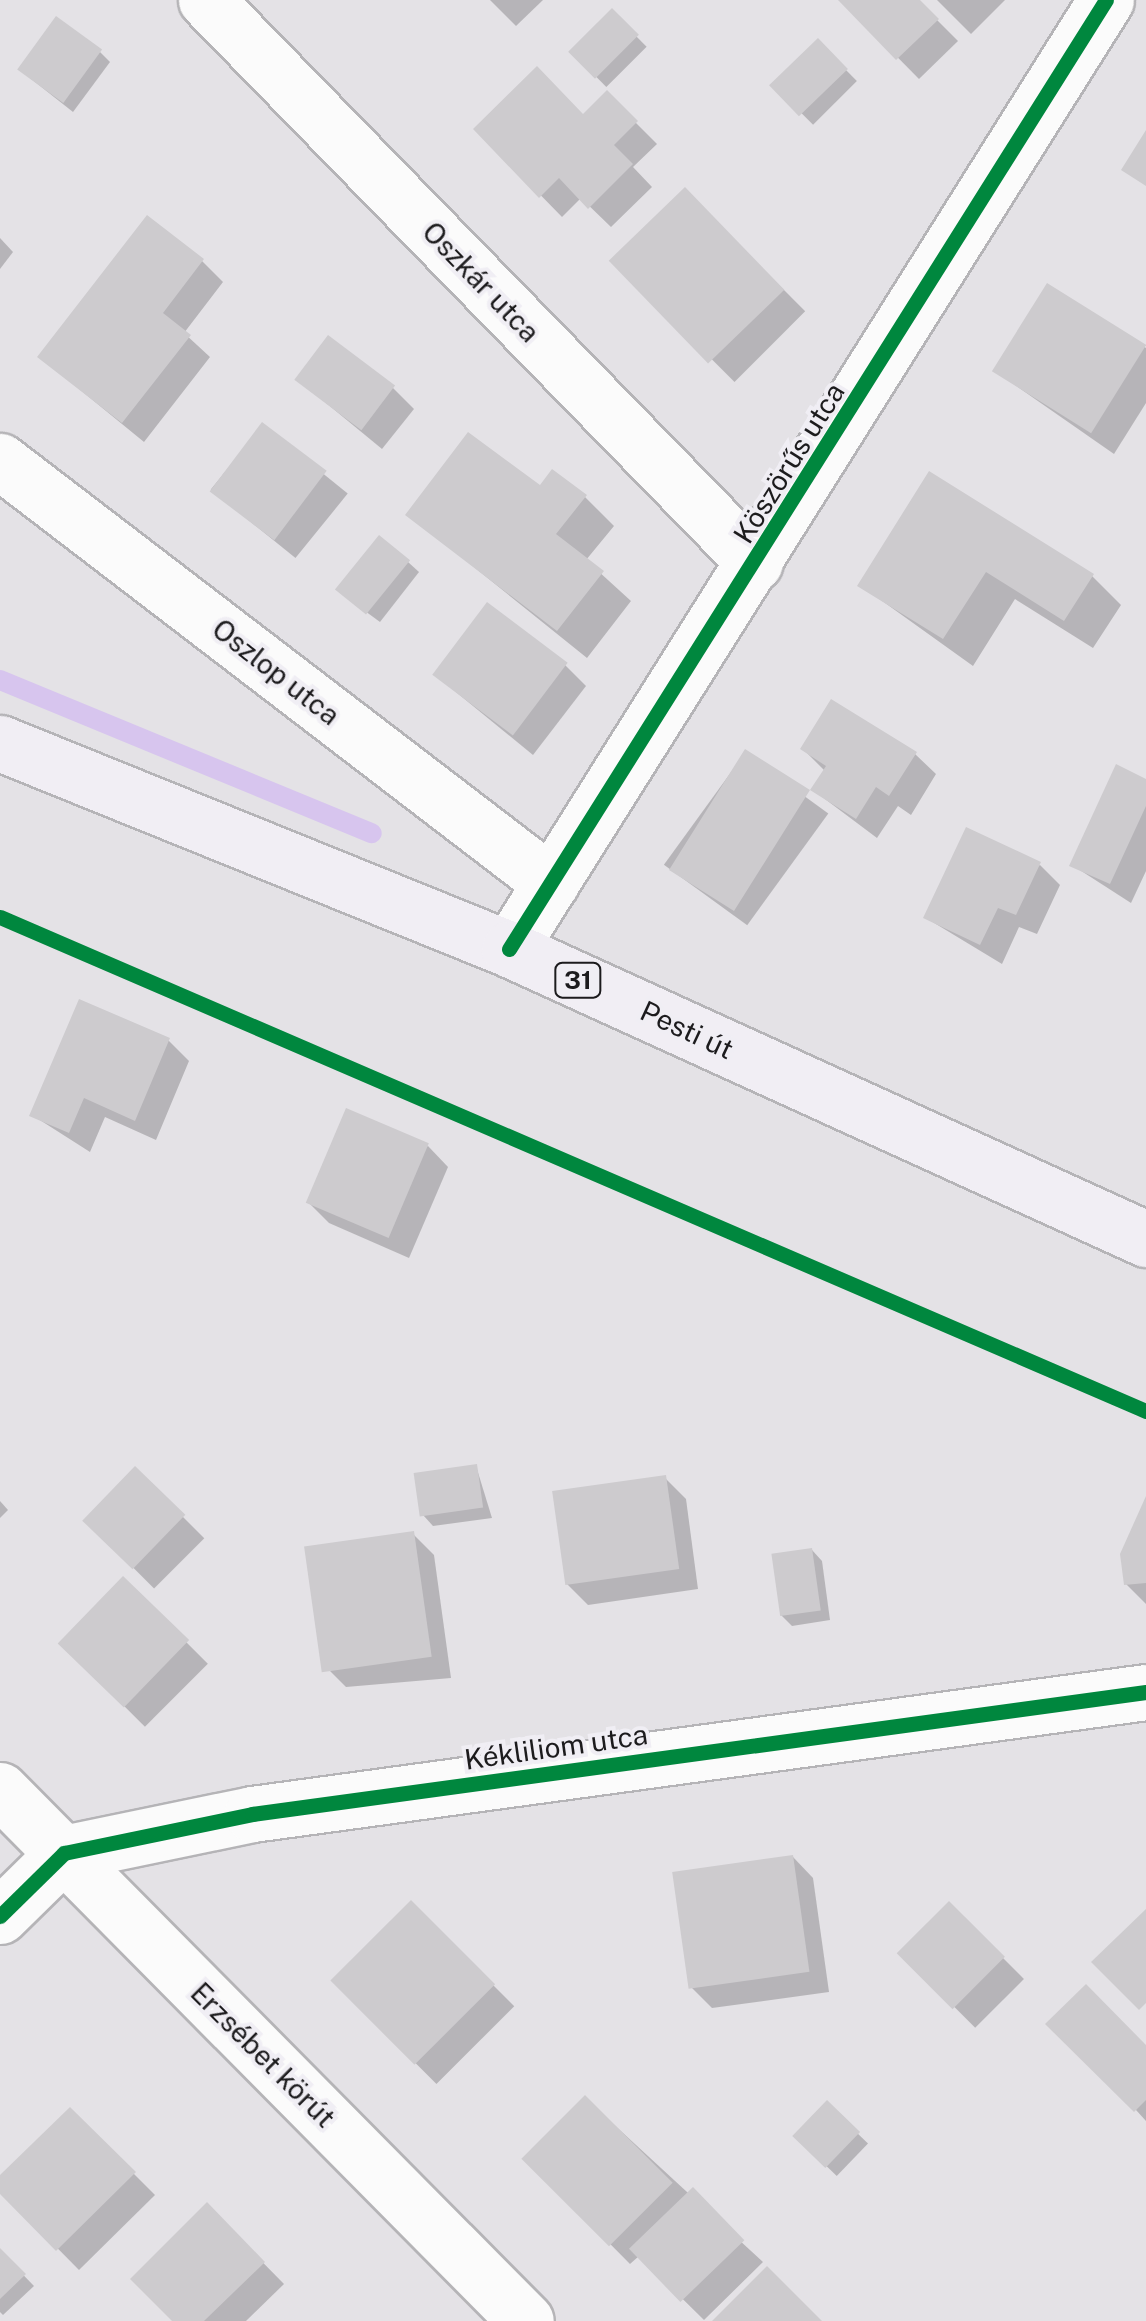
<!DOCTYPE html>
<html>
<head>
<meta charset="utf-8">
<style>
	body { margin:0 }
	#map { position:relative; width:1146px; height:2321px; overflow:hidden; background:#e4e2e6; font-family:"Public Sans",sans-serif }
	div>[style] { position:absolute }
	.shadow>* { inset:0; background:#0003; transform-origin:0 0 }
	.stream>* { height:20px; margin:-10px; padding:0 10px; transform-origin:10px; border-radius:10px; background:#d7c5ee }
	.building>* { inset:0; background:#cdcbce; transform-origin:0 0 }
	.roads { filter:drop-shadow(2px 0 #b5b4b7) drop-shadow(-2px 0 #b5b4b7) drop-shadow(0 2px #b5b4b7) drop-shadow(0 -2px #b5b4b7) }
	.street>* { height:55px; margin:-27.5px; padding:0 27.5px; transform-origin:27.5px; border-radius:27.5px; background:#fbfbfb }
	.primary>* { height:55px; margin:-27.5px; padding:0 27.5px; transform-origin:27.5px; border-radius:27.5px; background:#f1eef4 }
	.cycleway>* { height:15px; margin:-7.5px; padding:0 7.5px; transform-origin:7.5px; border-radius:7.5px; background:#00873e }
	span { translate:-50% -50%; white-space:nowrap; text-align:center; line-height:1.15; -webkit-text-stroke:8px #f0eef4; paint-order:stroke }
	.shield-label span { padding:2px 8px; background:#f0eef4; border:2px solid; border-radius:8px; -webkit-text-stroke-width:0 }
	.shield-label { font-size:25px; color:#1c1b1d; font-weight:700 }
	.street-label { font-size:28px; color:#1c1b1d }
</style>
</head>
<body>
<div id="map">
	<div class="shadow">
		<div style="clip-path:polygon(490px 0,543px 0,516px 26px)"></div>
		<div style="clip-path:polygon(841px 0,917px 0,958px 41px,919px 79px)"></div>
		<div style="clip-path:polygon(937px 0,1005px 0,971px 34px)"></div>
		<div style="left:612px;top:12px;width:49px;height:57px;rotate:45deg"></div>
		<div style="left:818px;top:42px;width:55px;height:62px;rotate:45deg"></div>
		<div style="clip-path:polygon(100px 52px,110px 62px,73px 112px,30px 78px)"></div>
		<div style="clip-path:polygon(607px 94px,657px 144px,633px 167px,652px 187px,611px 227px,581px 198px,562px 217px,476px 129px,583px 117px)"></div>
		<div style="left:685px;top:191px;width:170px;height:100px;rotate:45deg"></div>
		<div style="clip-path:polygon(0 238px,13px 252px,0 269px)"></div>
		<div style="clip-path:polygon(202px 261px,223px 282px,184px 333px,210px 357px,144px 442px,40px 357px)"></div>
		<div style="clip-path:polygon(1048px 286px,1146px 348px,1146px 403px,1114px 454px,995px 371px)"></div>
		<div style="clip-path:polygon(297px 379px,393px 388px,414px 409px,382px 449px)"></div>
		<div style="left:263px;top:425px;width:109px;height:83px;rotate:39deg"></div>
		<div style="clip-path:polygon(929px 475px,1092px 576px,1121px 605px,1093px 648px,1015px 599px,973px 666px,860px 585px)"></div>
		<div style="clip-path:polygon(540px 489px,585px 497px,614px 526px,586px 560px,631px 601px,587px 658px,408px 514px)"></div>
		<div style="clip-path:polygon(408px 562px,419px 572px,380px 622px,350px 600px)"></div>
		<div style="clip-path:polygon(565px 665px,586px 686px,533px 755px,434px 674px)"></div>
		<div style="clip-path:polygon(803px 749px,915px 754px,936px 774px,911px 815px,898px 806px,877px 838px,813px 790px,825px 771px)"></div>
		<div style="left:745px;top:753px;width:103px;height:138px;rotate:36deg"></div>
		<div style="clip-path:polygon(1146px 782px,1146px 871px,1131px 903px,1072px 865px)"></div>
		<div style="clip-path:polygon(1040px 865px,1060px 885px,1037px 934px,1019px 927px,1002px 964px,926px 918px)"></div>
		<div style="clip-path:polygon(168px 1040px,189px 1061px,156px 1140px,105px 1117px,90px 1152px,32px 1115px)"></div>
		<div style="clip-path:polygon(428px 1146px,448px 1167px,409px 1258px,329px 1223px,308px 1202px)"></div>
		<div style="clip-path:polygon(476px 1466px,492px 1518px,433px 1526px,423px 1515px)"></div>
		<div style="left:135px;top:1469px;width:98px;height:71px;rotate:45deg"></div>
		<div style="clip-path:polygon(665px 1478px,686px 1499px,698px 1589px,588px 1605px,567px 1584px)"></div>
		<div style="clip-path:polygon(0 1501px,8px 1510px,0 1518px)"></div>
		<div style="clip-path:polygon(1146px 1502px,1146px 1604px,1126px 1584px)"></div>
		<div style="clip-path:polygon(413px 1534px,434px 1555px,451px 1678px,346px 1687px,325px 1666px)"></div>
		<div style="clip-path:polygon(812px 1550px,822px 1561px,830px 1620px,792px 1626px,781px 1615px)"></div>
		<div style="left:123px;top:1579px;width:120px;height:89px;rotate:45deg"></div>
		<div style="clip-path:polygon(793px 1857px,813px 1878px,829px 1992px,712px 2008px,691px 1987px)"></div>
		<div style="left:411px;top:1903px;width:146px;height:110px;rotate:45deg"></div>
		<div style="left:949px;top:1904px;width:106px;height:69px;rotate:45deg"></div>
		<div style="clip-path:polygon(1146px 2048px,1146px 2121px,1136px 2110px)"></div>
		<div style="clip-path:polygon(585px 2098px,763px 2262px,704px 2320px,639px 2256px,630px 2264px,525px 2158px)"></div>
		<div style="left:827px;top:2104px;width:57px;height:45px;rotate:44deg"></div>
		<div style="clip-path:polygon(70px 2110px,155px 2195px,79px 2270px,0 2190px,0 2179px)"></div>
		<div style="clip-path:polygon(207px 2206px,284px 2284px,246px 2321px,176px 2321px)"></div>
		<div style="clip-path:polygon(0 2251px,34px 2286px,3px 2315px,0 2312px)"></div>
	</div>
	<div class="stream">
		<div style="left:0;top:680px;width:402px;rotate:22.4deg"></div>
	</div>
	<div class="building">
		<div style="clip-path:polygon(838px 0,920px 0,939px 19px,896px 60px)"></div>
		<div style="left:612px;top:8px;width:38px;height:62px;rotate:45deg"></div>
		<div style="left:56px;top:16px;width:57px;height:66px;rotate:36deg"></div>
		<div style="left:818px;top:38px;width:43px;height:68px;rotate:46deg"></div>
		<div style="clip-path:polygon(537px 66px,583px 114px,607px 90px,638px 121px,614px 145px,633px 164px,588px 209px,559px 178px,539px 198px,473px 129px)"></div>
		<div style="clip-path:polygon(1146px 130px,1146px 186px,1121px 170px)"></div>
		<div style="left:685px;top:187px;width:143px;height:106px;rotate:46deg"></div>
		<div style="clip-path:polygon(147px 215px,204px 259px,163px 313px,191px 335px,122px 423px,37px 357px)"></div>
		<div style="left:1047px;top:283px;width:117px;height:104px;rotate:32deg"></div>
		<div style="left:328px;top:335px;width:84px;height:56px;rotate:37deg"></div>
		<div style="left:262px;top:422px;width:81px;height:87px;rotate:37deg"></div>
		<div style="clip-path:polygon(468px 432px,540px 485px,552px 469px,587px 495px,556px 534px,604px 571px,557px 631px,405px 515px)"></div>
		<div style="clip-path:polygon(929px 471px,1094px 574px,1064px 621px,986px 572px,943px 639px,857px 586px)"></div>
		<div style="left:379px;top:535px;width:40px;height:70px;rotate:39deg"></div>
		<div style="left:487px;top:602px;width:101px;height:91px;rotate:37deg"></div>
		<div style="clip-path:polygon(831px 699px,917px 752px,889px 796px,876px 787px,856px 819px,810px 790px,734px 911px,669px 870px,745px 749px,810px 790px,826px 766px,800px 749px)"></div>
		<div style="clip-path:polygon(1116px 764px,1146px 779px,1146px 806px,1110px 884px,1069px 866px)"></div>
		<div style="clip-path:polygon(966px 827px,1041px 862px,1016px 915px,998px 908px,980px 945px,923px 918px)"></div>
		<div style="clip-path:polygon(79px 999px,170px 1038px,135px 1121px,84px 1098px,69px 1133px,29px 1116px)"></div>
		<div style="left:346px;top:1108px;width:90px;height:103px;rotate:23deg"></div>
		<div style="left:477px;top:1464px;width:44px;height:64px;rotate:82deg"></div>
		<div style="left:135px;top:1466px;width:70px;height:76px;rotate:44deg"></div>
		<div style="left:666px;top:1475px;width:95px;height:115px;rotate:82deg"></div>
		<div style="clip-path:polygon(1146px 1496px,1146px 1583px,1124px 1585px,1120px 1554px)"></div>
		<div style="left:414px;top:1531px;width:127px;height:111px;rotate:82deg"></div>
		<div style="left:812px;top:1548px;width:63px;height:41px;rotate:82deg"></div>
		<div style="left:123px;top:1576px;width:92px;height:94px;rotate:44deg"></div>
		<div style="left:793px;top:1855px;width:118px;height:122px;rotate:82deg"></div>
		<div style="left:411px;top:1900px;width:119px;height:114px;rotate:45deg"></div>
		<div style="left:949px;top:1901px;width:79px;height:74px;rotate:45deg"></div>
		<div style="clip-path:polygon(1146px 1909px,1146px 2003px,1139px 2010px,1091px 1962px)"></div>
		<div style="clip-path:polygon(1086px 1984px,1146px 2045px,1146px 2100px,1134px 2112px,1045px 2024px)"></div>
		<div style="left:585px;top:2095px;width:124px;height:90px;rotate:45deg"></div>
		<div style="left:827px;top:2100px;width:46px;height:50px;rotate:44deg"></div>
		<div style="clip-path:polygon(70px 2107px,136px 2172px,56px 2251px,0 2194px,0 2175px)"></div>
		<div style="left:693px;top:2187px;width:74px;height:89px;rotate:46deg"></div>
		<div style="clip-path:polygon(207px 2202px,265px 2262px,204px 2321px,172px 2321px,130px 2279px)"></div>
		<div style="clip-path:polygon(0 2248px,26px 2274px,0 2299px)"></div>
		<div style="clip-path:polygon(767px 2266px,822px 2321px,712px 2321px)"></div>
	</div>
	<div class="roads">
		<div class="street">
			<div style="left:206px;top:0;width:786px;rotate:45.72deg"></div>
			<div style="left:0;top:461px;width:694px;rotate:37.45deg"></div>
			<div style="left:509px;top:949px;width:1121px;rotate:-57.83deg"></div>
			<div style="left:0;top:1790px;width:747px;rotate:45.27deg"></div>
			<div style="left:0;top:1916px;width:90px;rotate:-44.5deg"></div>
			<div style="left:64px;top:1853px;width:192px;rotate:-11.7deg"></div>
			<div style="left:252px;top:1814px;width:902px;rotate:-7.77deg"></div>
		</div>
		<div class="primary">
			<div style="left:0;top:743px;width:549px;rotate:22.03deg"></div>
			<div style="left:509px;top:949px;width:700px;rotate:24.48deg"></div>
		</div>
	</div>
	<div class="cycleway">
		<div style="left:0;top:917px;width:1248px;rotate:23.32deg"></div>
		<div style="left:509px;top:949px;width:1121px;rotate:-57.83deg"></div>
		<div style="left:0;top:1916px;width:90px;rotate:-44.5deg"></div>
		<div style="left:64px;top:1853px;width:192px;rotate:-11.7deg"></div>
		<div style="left:252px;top:1814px;width:902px;rotate:-7.77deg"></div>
	</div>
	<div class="shield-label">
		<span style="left:578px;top:980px">31</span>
	</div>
	<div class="street-label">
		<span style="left:481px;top:282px;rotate:46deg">Oszkár utca</span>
		<span style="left:789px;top:463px;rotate:-58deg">Köszörűs utca</span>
		<span style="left:276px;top:672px;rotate:38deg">Oszlop utca</span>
		<span style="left:687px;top:1030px;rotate:25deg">Pesti út</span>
		<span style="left:556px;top:1747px;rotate:-8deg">Kékliliom utca</span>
		<span style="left:263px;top:2055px;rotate:45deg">Erzsébet körút</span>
	</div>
</div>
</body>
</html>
